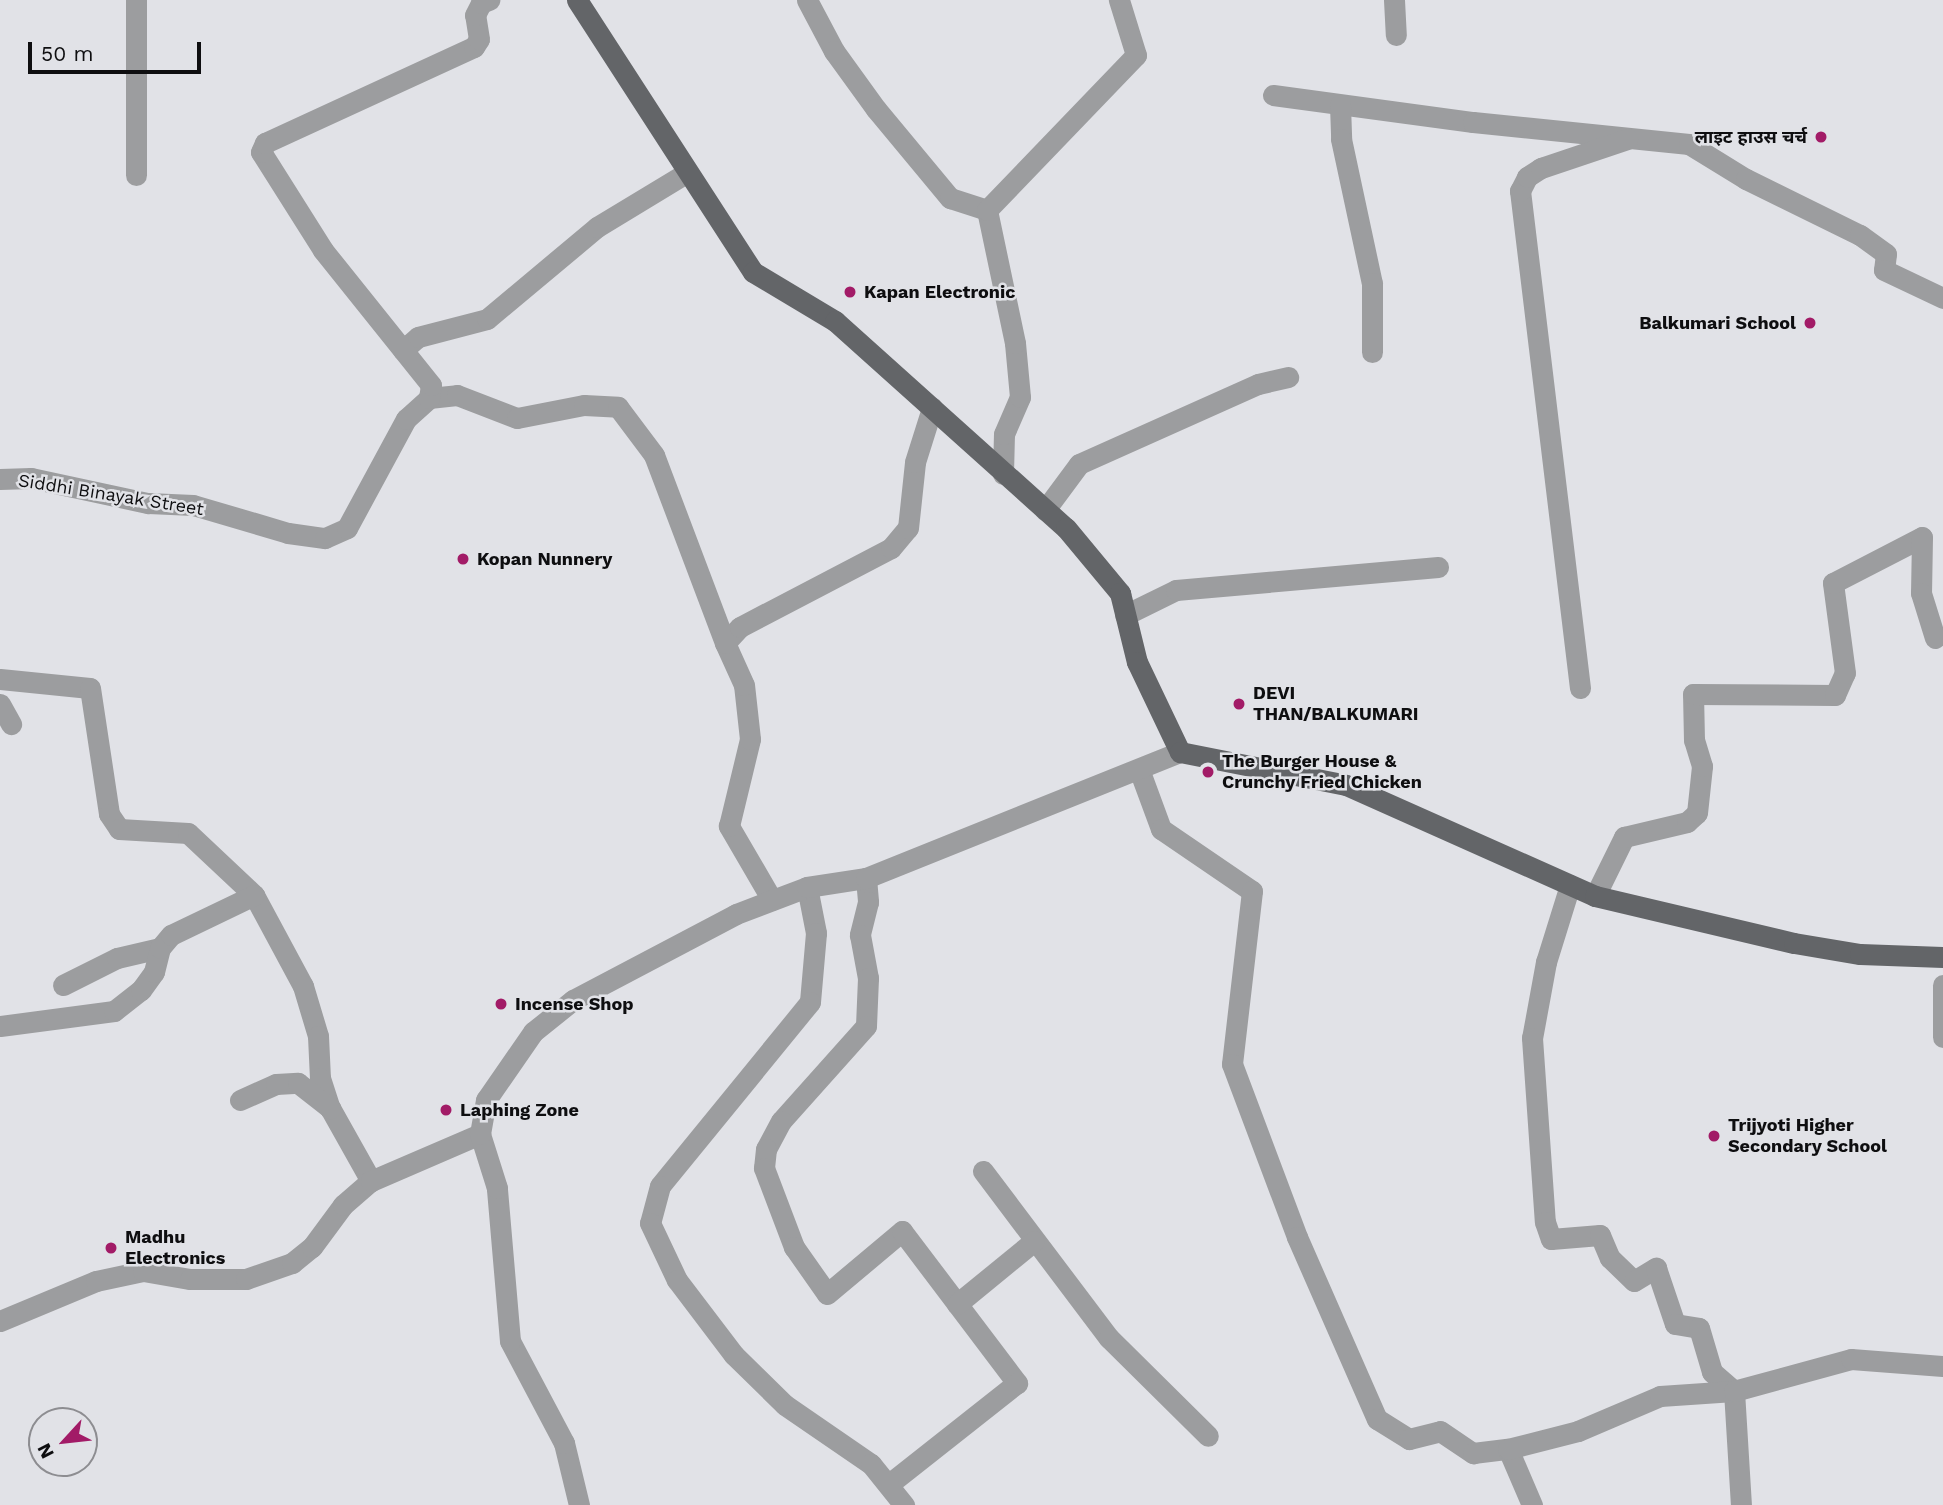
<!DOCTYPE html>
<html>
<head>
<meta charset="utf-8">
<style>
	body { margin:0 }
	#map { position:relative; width:1943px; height:1505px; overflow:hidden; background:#e1e2e7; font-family:"Work Sans","Noto Sans Devanagari",sans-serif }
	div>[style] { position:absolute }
	.minor>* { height:21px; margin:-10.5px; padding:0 10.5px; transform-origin:10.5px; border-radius:10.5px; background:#9c9d9f }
	.major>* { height:21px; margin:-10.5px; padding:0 10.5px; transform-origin:10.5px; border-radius:10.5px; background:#636568 }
	.dots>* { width:19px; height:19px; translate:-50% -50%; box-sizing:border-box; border:4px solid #e1e2e7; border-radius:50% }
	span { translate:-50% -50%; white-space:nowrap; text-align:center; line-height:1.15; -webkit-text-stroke:5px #e1e2e7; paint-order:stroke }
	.poi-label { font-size:18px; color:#0e0e10; font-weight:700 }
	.right { translate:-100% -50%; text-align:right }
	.left { translate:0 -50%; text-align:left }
	.street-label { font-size:18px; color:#0e0e10 }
	.north { position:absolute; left:28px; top:1407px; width:70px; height:70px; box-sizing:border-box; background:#e1e2e7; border:2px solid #8d8d91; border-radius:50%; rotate:243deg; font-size:19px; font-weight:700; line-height:28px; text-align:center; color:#0e0e10 }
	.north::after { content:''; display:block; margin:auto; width:24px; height:32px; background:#a21b67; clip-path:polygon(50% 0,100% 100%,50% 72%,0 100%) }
	.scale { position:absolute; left:28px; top:42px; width:173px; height:32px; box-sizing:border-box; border:4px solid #0e0e10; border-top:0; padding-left:9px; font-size:21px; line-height:24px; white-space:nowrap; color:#0e0e10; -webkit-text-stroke:5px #e1e2e7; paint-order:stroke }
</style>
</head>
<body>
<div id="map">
	<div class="minor">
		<div style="left:136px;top:0;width:175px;rotate:90deg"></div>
		<div style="left:807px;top:0;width:58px;rotate:62.1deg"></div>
		<div style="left:834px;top:51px;width:72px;rotate:54.1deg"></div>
		<div style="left:876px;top:109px;width:116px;rotate:50.3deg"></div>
		<div style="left:950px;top:198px;width:39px;rotate:18deg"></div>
		<div style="left:1394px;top:0;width:35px;rotate:87deg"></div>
		<div style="left:1273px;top:95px;width:202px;rotate:7.7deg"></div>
		<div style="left:1473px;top:122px;width:217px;rotate:5.8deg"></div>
		<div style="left:1689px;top:144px;width:67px;rotate:31.6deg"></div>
		<div style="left:1746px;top:179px;width:127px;rotate:26.2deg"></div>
		<div style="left:1860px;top:235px;width:32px;rotate:36deg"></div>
		<div style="left:1886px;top:254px;width:16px;rotate:97deg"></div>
		<div style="left:1884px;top:270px;width:65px;rotate:25.4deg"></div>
		<div style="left:1340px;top:105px;width:34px;rotate:88deg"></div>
		<div style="left:1341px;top:139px;width:147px;rotate:77.9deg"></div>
		<div style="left:1372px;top:283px;width:69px;rotate:90deg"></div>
		<div style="left:403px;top:350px;width:20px;rotate:-41deg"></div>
		<div style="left:418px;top:337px;width:71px;rotate:-14.6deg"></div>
		<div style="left:487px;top:319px;width:143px;rotate:-39.9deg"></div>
		<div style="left:597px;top:227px;width:104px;rotate:-31.2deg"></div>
		<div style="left:429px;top:398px;width:28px;rotate:-6deg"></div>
		<div style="left:457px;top:395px;width:64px;rotate:21deg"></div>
		<div style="left:517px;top:418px;width:68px;rotate:-11deg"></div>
		<div style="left:584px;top:405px;width:34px;rotate:3deg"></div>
		<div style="left:618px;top:407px;width:60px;rotate:53.1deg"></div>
		<div style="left:654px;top:455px;width:201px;rotate:69.3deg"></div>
		<div style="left:1003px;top:474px;width:40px;rotate:-88.6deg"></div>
		<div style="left:1004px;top:434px;width:40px;rotate:-66.6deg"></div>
		<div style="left:1020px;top:397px;width:54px;rotate:-95.3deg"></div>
		<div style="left:1015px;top:343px;width:136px;rotate:-101.9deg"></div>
		<div style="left:987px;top:210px;width:215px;rotate:-46.1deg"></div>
		<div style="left:1136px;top:55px;width:58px;rotate:-107.2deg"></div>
		<div style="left:0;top:479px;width:31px;rotate:-2deg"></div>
		<div style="left:31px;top:478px;width:120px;rotate:12.1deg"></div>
		<div style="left:148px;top:503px;width:45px;rotate:2.5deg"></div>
		<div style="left:193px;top:505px;width:99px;rotate:16.4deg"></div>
		<div style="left:288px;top:533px;width:37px;rotate:8deg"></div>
		<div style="left:325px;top:538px;width:24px;rotate:-24deg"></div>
		<div style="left:347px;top:528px;width:124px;rotate:-61.6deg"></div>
		<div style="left:406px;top:419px;width:31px;rotate:-42deg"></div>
		<div style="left:429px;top:398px;width:13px;rotate:-81deg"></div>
		<div style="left:431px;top:385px;width:173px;rotate:-128.7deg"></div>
		<div style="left:323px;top:250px;width:116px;rotate:-122.3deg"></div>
		<div style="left:261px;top:152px;width:10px;rotate:-66deg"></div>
		<div style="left:265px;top:143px;width:230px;rotate:-24.7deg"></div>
		<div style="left:474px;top:47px;width:9px;rotate:-58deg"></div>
		<div style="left:479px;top:39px;width:24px;rotate:-99deg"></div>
		<div style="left:475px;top:15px;width:13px;rotate:-63deg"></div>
		<div style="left:481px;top:3px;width:9px;rotate:-21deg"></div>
		<div style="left:1045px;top:510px;width:57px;rotate:-53.5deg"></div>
		<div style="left:1079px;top:464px;width:196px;rotate:-24.1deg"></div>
		<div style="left:1258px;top:384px;width:31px;rotate:-13deg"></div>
		<div style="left:1125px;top:615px;width:57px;rotate:-26.1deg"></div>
		<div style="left:1176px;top:590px;width:263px;rotate:-5deg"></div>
		<div style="left:0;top:679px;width:90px;rotate:5.7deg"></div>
		<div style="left:90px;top:688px;width:127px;rotate:81.4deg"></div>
		<div style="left:109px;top:814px;width:18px;rotate:56deg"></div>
		<div style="left:119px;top:829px;width:69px;rotate:3.3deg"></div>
		<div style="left:188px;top:833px;width:91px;rotate:43.2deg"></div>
		<div style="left:254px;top:895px;width:103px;rotate:61.7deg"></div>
		<div style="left:303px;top:986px;width:52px;rotate:73.3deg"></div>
		<div style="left:318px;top:1036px;width:42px;rotate:87.3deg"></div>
		<div style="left:320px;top:1078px;width:32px;rotate:72deg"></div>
		<div style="left:330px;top:1108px;width:84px;rotate:60.7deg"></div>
		<div style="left:1580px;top:688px;width:501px;rotate:-96.88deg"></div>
		<div style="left:1520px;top:191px;width:16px;rotate:-63deg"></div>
		<div style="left:1527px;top:177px;width:17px;rotate:-33deg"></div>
		<div style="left:1541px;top:168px;width:91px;rotate:-18.6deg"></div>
		<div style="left:0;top:704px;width:23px;rotate:61deg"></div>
		<div style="left:1140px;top:772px;width:61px;rotate:69.8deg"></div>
		<div style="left:1161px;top:829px;width:110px;rotate:34.3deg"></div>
		<div style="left:1252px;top:891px;width:174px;rotate:96.6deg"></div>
		<div style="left:1232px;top:1064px;width:185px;rotate:69.4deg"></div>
		<div style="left:1297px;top:1237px;width:199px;rotate:66.3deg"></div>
		<div style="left:1377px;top:1419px;width:38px;rotate:32deg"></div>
		<div style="left:1409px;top:1439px;width:32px;rotate:-14deg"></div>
		<div style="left:1440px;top:1431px;width:40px;rotate:34deg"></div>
		<div style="left:1473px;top:1453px;width:35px;rotate:-7deg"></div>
		<div style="left:1508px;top:1449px;width:61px;rotate:66.8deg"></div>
		<div style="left:866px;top:878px;width:24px;rotate:85deg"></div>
		<div style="left:868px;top:902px;width:34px;rotate:104deg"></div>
		<div style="left:860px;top:935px;width:44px;rotate:79.5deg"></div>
		<div style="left:868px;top:978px;width:48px;rotate:92.4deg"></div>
		<div style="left:866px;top:1026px;width:127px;rotate:131.8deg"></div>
		<div style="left:781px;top:1121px;width:32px;rotate:118deg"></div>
		<div style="left:766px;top:1149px;width:19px;rotate:96deg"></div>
		<div style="left:764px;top:1168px;width:85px;rotate:69.2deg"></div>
		<div style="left:794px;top:1247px;width:57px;rotate:54.9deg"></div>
		<div style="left:827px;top:1294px;width:98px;rotate:-40deg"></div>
		<div style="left:902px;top:1231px;width:191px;rotate:52.9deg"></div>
		<div style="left:1017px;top:1383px;width:163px;rotate:141.7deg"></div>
		<div style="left:1570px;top:885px;width:81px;rotate:107.3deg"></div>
		<div style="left:1546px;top:962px;width:77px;rotate:100.4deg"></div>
		<div style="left:1532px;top:1038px;width:184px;rotate:86deg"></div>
		<div style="left:1545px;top:1222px;width:18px;rotate:71deg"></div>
		<div style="left:1551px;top:1239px;width:49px;rotate:-4.7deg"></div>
		<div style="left:1600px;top:1235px;width:25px;rotate:67deg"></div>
		<div style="left:1610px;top:1258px;width:33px;rotate:44deg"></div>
		<div style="left:1634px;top:1281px;width:26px;rotate:-31deg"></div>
		<div style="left:1656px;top:1268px;width:59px;rotate:71.3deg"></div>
		<div style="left:1675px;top:1324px;width:24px;rotate:9deg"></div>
		<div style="left:1699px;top:1328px;width:46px;rotate:73.5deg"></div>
		<div style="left:1712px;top:1372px;width:29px;rotate:41deg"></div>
		<div style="left:1734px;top:1391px;width:114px;rotate:86.5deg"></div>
		<div style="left:807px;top:887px;width:47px;rotate:78.9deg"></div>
		<div style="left:816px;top:933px;width:69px;rotate:95deg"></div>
		<div style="left:810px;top:1002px;width:237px;rotate:129.2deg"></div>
		<div style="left:660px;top:1186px;width:38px;rotate:105deg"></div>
		<div style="left:650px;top:1223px;width:63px;rotate:64.7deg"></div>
		<div style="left:677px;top:1280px;width:94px;rotate:52.8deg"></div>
		<div style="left:734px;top:1355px;width:71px;rotate:44.4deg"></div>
		<div style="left:785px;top:1405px;width:104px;rotate:34.5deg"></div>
		<div style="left:871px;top:1464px;width:53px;rotate:51.2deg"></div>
		<div style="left:1595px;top:896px;width:66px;rotate:-63.8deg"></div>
		<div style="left:1624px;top:837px;width:65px;rotate:-13.4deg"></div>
		<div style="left:1687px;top:822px;width:13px;rotate:-42deg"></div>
		<div style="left:1697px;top:813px;width:47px;rotate:-83.9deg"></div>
		<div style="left:1702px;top:766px;width:27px;rotate:-107deg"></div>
		<div style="left:1694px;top:740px;width:46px;rotate:-91.2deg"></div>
		<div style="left:1693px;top:694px;width:142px;rotate:0.4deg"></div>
		<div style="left:1835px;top:695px;width:24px;rotate:-66deg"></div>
		<div style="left:1845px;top:673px;width:91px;rotate:-97.6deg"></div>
		<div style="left:1833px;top:583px;width:100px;rotate:-27.3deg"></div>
		<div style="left:1922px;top:537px;width:56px;rotate:91deg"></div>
		<div style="left:1921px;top:593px;width:47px;rotate:72.7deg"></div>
		<div style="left:772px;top:900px;width:86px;rotate:-120.2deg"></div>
		<div style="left:729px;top:826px;width:89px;rotate:-76.4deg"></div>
		<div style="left:750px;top:739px;width:54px;rotate:-96.3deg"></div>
		<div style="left:744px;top:685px;width:46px;rotate:-114.3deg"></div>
		<div style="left:725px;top:643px;width:22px;rotate:-47deg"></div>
		<div style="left:740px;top:627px;width:170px;rotate:-27.6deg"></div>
		<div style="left:891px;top:548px;width:26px;rotate:-50deg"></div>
		<div style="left:908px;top:528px;width:66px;rotate:-83.9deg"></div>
		<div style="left:915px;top:462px;width:57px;rotate:-72.5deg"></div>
		<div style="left:63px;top:985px;width:60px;rotate:-26.6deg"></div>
		<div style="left:117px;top:958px;width:44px;rotate:-13.1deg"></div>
		<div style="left:1943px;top:985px;width:52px;rotate:90deg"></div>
		<div style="left:0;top:1026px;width:115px;rotate:-7.5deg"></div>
		<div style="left:114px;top:1011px;width:34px;rotate:-38deg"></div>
		<div style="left:141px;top:990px;width:22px;rotate:-54deg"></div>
		<div style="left:154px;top:972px;width:25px;rotate:-76deg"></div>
		<div style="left:160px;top:948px;width:17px;rotate:-50deg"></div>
		<div style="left:171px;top:935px;width:92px;rotate:-25.7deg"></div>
		<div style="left:240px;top:1100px;width:39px;rotate:-24deg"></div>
		<div style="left:276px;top:1084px;width:22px;rotate:-3deg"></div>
		<div style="left:298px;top:1083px;width:41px;rotate:38deg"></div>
		<div style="left:983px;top:1171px;width:209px;rotate:53deg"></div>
		<div style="left:1109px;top:1338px;width:139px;rotate:44.7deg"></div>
		<div style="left:957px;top:1304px;width:99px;rotate:-39.3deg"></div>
		<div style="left:0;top:1321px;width:104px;rotate:-22.6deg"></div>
		<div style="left:96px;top:1281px;width:48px;rotate:-12deg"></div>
		<div style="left:143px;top:1271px;width:48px;rotate:9.7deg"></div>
		<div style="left:190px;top:1279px;width:56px"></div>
		<div style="left:246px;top:1279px;width:49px;rotate:-19.2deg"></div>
		<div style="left:292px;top:1263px;width:26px;rotate:-39deg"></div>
		<div style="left:312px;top:1247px;width:52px;rotate:-53.6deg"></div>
		<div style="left:343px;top:1205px;width:37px;rotate:-41deg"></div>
		<div style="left:371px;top:1181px;width:119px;rotate:-23.3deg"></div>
		<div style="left:1508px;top:1449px;width:72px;rotate:-14.4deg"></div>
		<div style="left:1578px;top:1431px;width:89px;rotate:-23.1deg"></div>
		<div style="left:1660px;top:1396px;width:74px;rotate:-3.9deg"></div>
		<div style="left:1734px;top:1391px;width:121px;rotate:-15.3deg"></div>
		<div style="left:1851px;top:1359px;width:92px;rotate:4.4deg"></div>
		<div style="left:579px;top:1505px;width:64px;rotate:-103.6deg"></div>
		<div style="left:564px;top:1443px;width:115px;rotate:-117.9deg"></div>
		<div style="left:510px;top:1341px;width:154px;rotate:-94.9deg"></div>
		<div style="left:497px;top:1188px;width:57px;rotate:-107.5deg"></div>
		<div style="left:480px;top:1134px;width:35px;rotate:-80deg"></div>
		<div style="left:486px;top:1100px;width:83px;rotate:-55.3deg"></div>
		<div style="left:533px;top:1032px;width:51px;rotate:-38.7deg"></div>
		<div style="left:573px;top:1000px;width:184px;rotate:-27.8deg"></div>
		<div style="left:736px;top:914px;width:76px;rotate:-20.8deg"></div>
		<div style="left:807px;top:887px;width:60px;rotate:-8.7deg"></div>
		<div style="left:866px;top:878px;width:338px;rotate:-21.9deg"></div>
	</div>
	<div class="major">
		<div style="left:577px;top:0;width:324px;rotate:57.1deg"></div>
		<div style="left:753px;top:272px;width:96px;rotate:30.9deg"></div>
		<div style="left:835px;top:321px;width:310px;rotate:41.9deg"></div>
		<div style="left:1066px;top:528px;width:85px;rotate:50.3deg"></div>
		<div style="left:1120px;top:593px;width:71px;rotate:76.2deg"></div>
		<div style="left:1137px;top:662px;width:100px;rotate:64.5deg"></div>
		<div style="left:1180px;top:752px;width:169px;rotate:11.2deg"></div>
		<div style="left:1346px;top:785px;width:273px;rotate:24deg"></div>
		<div style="left:1595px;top:896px;width:204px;rotate:13.3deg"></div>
		<div style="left:1794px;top:943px;width:67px;rotate:9.5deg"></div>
		<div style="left:1860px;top:954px;width:83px;rotate:2.1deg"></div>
	</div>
	<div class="dots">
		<div style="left:1821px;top:137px;background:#a21b67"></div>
		<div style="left:850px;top:292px;background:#a21b67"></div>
		<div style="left:1810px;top:323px;background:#a21b67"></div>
		<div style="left:463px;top:559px;background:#a21b67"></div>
		<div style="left:1239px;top:704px;background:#a21b67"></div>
		<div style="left:1208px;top:772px;background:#a21b67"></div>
		<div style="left:501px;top:1004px;background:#a21b67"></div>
		<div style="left:446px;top:1110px;background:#a21b67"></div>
		<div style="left:1714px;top:1136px;background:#a21b67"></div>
		<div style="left:111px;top:1248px;background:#a21b67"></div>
	</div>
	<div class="poi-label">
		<span class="right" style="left:1807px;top:137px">लाइट हाउस चर्च</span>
		<span class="left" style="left:864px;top:292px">Kapan Electronic</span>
		<span class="right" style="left:1796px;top:323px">Balkumari School</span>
		<span class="left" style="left:477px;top:559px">Kopan Nunnery</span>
		<span class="left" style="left:1253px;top:704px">DEVI<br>THAN/BALKUMARI</span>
		<span class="left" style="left:1222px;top:772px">The Burger House &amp;<br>Crunchy Fried Chicken</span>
		<span class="left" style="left:515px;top:1004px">Incense Shop</span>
		<span class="left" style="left:460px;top:1110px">Laphing Zone</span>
		<span class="left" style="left:1728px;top:1136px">Trijyoti Higher<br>Secondary School</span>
		<span class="left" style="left:125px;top:1248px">Madhu<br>Electronics</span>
	</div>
	<div class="street-label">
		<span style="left:111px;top:495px;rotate:9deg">Siddhi Binayak Street</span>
	</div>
	<div class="north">N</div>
	<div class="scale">50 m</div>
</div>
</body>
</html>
